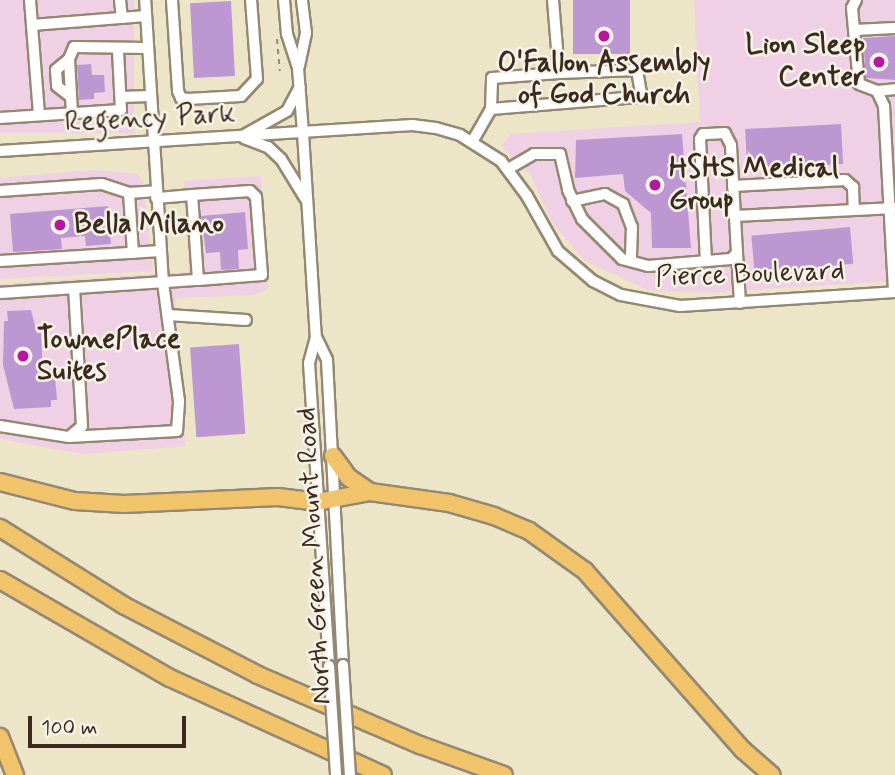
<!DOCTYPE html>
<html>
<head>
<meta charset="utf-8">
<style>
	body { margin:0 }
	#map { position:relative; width:895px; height:775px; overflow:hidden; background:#ede5c8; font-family:Mynerve,sans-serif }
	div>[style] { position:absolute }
	.built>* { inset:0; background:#f0d0e4; transform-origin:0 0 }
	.building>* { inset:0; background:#bd97d1; transform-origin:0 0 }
	.path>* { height:2px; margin-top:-1px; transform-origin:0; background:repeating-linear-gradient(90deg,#948873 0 5px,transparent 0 10px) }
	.roads { filter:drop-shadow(2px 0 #948873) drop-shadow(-2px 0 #948873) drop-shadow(0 2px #948873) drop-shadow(0 -2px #948873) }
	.minor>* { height:10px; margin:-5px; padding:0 5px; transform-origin:5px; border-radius:5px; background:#fff }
	.highway>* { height:16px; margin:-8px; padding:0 8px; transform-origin:8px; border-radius:8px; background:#f1c36a }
	.bridges { filter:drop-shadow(2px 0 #948873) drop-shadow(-2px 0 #948873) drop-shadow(0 2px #948873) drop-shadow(0 -2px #948873) }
	.minor-bridge>* { height:10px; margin:-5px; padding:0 5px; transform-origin:5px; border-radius:5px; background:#fff }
	.dots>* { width:19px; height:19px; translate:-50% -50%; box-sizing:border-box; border:4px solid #f7f3e8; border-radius:50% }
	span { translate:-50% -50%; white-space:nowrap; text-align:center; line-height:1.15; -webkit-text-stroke:5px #f7f3e8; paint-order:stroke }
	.poi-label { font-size:28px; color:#3b2a1e; font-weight:700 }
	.right { translate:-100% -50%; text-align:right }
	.left { translate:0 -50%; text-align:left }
	.street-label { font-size:28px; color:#3b2a1e }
	.scale { position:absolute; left:28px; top:716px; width:158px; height:32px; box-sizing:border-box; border:4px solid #3b2a1e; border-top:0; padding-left:9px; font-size:21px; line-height:24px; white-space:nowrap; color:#3b2a1e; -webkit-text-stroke:5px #f7f3e8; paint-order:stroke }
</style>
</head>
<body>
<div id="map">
	<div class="built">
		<div style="left:0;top:0;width:134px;height:133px"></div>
		<div style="clip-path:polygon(694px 0,895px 0,895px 281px,703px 293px,648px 290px,585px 261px,553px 224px,530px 174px,501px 146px,511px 134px,700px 122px)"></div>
		<div style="clip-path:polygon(95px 170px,137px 174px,143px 182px,153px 271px,0 279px,0 178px)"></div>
		<div style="clip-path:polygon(261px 176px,268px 289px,254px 295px,175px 298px,186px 446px,82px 454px,0 439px,0 284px,189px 272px,184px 181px)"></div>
	</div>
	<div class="building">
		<div style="left:573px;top:0;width:57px;height:54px"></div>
		<div style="left:231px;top:1px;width:75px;height:41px;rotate:87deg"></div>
		<div style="clip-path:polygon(895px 36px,895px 80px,866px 78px,863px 38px)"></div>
		<div style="clip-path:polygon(91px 64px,92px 75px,104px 75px,105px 92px,94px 93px,94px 99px,79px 100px,77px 65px)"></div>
		<div style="left:841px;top:124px;width:40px;height:96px;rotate:87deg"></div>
		<div style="clip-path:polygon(682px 134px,691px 248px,652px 248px,651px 213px,625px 191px,623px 174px,575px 178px,576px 140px)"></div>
		<div style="clip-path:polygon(108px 206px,111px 244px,86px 246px,85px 236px,61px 238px,62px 249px,13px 252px,10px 214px)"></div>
		<div style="clip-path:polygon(245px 212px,248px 249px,238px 250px,239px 269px,221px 270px,220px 252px,206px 253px,201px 216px)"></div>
		<div style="left:850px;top:227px;width:37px;height:99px;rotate:85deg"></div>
		<div style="clip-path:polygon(31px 310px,37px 333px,41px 333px,43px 377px,55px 376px,57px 400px,51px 400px,51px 407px,14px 409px,3px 365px,4px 321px,8px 321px,7px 311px)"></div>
		<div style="left:239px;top:344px;width:90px;height:49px;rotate:86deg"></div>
	</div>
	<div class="path">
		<div style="left:277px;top:39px;width:32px;rotate:85deg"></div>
	</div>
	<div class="roads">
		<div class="minor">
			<div style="left:30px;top:0;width:115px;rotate:85.5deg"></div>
			<div style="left:120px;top:0;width:18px;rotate:84deg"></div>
			<div style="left:172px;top:0;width:91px;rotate:86.2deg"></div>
			<div style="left:178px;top:91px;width:8px;rotate:67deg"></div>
			<div style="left:181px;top:98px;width:7px;rotate:8deg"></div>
			<div style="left:188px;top:99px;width:53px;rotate:-3.2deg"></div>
			<div style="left:241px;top:96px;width:23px;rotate:-47deg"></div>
			<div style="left:257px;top:79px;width:79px;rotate:-94.3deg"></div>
			<div style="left:284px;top:0;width:34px;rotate:85deg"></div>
			<div style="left:287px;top:34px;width:36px;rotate:72deg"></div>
			<div style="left:298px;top:68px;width:65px;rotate:85.6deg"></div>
			<div style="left:303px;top:133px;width:204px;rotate:86.4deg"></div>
			<div style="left:316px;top:337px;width:27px;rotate:105deg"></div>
			<div style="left:309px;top:363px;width:304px;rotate:86.2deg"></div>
			<div style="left:856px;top:0;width:9px;rotate:117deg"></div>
			<div style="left:852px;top:8px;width:76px;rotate:84.7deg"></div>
			<div style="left:859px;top:84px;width:19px;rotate:21deg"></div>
			<div style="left:877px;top:91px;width:17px;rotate:65deg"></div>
			<div style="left:884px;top:106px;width:186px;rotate:86.9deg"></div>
			<div style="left:32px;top:25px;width:114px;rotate:-4.5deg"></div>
			<div style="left:854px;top:30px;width:41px;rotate:-2.8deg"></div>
			<div style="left:69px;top:59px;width:17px;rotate:140deg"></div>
			<div style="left:56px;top:70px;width:16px;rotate:86deg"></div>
			<div style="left:57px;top:86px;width:18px;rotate:38deg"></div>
			<div style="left:299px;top:66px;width:34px;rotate:-78deg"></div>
			<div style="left:306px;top:33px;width:33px;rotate:-97deg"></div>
			<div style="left:877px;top:91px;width:18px;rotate:-6deg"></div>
			<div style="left:121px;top:97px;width:28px;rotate:-2deg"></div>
			<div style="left:491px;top:109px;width:147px;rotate:-4.7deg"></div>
			<div style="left:638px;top:97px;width:5px;rotate:-53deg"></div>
			<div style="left:641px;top:93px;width:23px;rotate:-100deg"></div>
			<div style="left:637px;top:70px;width:78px;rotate:177.8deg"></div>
			<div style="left:72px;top:113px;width:54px;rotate:-93.2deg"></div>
			<div style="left:69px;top:59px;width:13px;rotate:-67deg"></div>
			<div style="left:74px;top:47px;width:73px;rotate:0.8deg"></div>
			<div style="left:0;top:118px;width:121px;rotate:-3.8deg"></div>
			<div style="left:121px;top:110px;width:60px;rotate:-92.9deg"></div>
			<div style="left:246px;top:134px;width:47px;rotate:-29.3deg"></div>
			<div style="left:287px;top:111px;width:27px;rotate:-62deg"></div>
			<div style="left:244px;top:138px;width:26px;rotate:21deg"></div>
			<div style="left:268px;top:147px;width:18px;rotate:43deg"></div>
			<div style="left:281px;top:159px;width:46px;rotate:58.4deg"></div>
			<div style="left:472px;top:142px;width:38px;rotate:-60deg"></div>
			<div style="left:491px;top:109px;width:31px;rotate:-88deg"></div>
			<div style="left:492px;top:78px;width:67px;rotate:-4.3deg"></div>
			<div style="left:559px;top:73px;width:73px;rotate:-94.7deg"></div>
			<div style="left:0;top:151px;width:413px;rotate:-3.6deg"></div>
			<div style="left:412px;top:125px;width:24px;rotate:7deg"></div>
			<div style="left:436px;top:128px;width:25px;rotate:16deg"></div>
			<div style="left:460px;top:135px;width:49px;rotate:32.4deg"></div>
			<div style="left:501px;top:161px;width:44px;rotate:53.4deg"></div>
			<div style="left:527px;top:196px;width:63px;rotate:60.6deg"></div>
			<div style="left:558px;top:251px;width:46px;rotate:40.6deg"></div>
			<div style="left:593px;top:281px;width:31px;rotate:27deg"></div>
			<div style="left:621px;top:295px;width:60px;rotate:10.6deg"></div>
			<div style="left:680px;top:306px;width:215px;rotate:-3.7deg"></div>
			<div style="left:508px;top:169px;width:30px;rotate:-30deg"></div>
			<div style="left:534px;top:154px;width:26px"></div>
			<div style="left:560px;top:154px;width:37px;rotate:77deg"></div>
			<div style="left:568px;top:190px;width:32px;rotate:64deg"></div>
			<div style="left:582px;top:219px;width:57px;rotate:45deg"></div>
			<div style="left:622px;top:259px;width:27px;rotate:15deg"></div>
			<div style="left:648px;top:266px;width:83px;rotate:-4.8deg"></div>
			<div style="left:731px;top:259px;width:8px;rotate:-45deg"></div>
			<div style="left:737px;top:253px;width:108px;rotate:-93.2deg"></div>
			<div style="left:731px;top:145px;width:13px;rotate:-117deg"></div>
			<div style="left:725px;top:133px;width:22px;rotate:177deg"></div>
			<div style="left:703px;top:134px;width:6px;rotate:121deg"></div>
			<div style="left:700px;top:139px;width:122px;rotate:87.2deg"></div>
			<div style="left:733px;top:186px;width:112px;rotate:-3.1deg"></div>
			<div style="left:845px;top:180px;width:11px;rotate:41deg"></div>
			<div style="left:853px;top:187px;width:23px;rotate:88deg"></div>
			<div style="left:0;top:191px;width:102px;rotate:-3.9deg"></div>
			<div style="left:102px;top:184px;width:28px;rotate:18deg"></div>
			<div style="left:129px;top:193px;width:27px;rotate:-4deg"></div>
			<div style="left:129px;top:193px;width:60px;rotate:86.2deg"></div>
			<div style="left:192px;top:195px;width:58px;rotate:-3.9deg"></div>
			<div style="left:250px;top:191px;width:8px;rotate:45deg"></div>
			<div style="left:256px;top:197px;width:78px;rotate:85.6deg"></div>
			<div style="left:262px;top:275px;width:64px;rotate:175.5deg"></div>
			<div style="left:572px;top:201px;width:34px;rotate:-12deg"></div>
			<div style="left:605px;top:194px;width:21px;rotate:29deg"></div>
			<div style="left:623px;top:204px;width:25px;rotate:69deg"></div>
			<div style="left:632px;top:227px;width:34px;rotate:92deg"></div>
			<div style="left:735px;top:216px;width:160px;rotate:-2.9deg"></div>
			<div style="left:737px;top:253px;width:50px;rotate:86.6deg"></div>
			<div style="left:0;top:261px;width:161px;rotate:-3.6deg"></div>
			<div style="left:0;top:293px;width:198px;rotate:-3.8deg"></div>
			<div style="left:198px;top:280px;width:85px;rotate:-94deg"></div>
			<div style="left:192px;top:195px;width:36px;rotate:175deg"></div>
			<div style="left:168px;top:315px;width:78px;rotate:3.7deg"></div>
			<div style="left:316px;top:337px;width:25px;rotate:64deg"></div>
			<div style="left:327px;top:360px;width:305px;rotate:87deg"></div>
			<div style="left:0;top:426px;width:70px;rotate:9.1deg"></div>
			<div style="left:69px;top:437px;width:17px;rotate:-40deg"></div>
			<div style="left:82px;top:426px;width:137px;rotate:-93.3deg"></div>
			<div style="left:69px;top:437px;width:108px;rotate:-3.2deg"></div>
			<div style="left:177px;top:431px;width:30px;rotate:-86deg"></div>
			<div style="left:179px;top:401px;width:119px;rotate:-97.7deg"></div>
			<div style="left:163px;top:283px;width:284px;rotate:-93.6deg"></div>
		</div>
		<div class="highway">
			<div style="left:333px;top:456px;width:26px;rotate:54deg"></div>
			<div style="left:348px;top:477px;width:27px;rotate:34deg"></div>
			<div style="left:0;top:482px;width:77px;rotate:14.2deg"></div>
			<div style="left:75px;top:501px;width:49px;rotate:3.5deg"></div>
			<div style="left:124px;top:504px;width:154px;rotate:-2.6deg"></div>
			<div style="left:278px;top:497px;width:39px;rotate:7deg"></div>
			<div style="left:317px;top:502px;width:54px;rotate:-10.7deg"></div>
			<div style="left:370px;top:492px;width:80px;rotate:7.9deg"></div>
			<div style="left:449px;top:503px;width:47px;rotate:16.1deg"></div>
			<div style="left:494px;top:516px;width:38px;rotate:23deg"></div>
			<div style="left:529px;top:531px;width:69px;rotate:35.5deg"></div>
			<div style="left:585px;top:571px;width:239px;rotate:48.6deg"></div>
			<div style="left:743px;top:750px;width:38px;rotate:41deg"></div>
			<div style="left:0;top:528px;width:145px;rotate:32deg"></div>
			<div style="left:123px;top:605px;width:152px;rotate:27.4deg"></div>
			<div style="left:258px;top:675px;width:176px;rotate:23.4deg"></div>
			<div style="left:420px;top:745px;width:89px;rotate:19.7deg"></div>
			<div style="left:0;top:580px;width:196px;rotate:30deg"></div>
			<div style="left:170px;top:678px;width:234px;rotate:24.5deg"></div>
			<div style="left:0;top:737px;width:41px;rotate:68.5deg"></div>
		</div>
	</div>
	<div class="bridges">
		<div class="minor-bridge">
			<div style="left:343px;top:665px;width:110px;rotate:86.4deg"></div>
			<div style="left:329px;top:666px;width:109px;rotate:86.3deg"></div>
		</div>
	</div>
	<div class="dots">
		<div style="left:604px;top:36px;background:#b5179e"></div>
		<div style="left:879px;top:62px;background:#b5179e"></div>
		<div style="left:655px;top:185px;background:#b5179e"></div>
		<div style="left:60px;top:225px;background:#b5179e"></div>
		<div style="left:23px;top:356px;background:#b5179e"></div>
	</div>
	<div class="poi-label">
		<span class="right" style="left:865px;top:62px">Lion Sleep<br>Center</span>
		<span style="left:604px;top:80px">O'Fallon Assembly<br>of God Church</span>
		<span class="left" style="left:669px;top:185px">HSHS Medical<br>Group</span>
		<span class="left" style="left:74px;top:225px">Bella Milano</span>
		<span class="left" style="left:37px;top:356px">TownePlace<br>Suites</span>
	</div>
	<div class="street-label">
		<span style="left:150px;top:119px;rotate:-3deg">Regency Park</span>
		<span style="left:750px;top:275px;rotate:-2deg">Pierce Boulevard</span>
		<span style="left:315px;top:556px;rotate:-93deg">North Green Mount Road</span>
	</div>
	<div class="scale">100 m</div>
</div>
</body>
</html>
